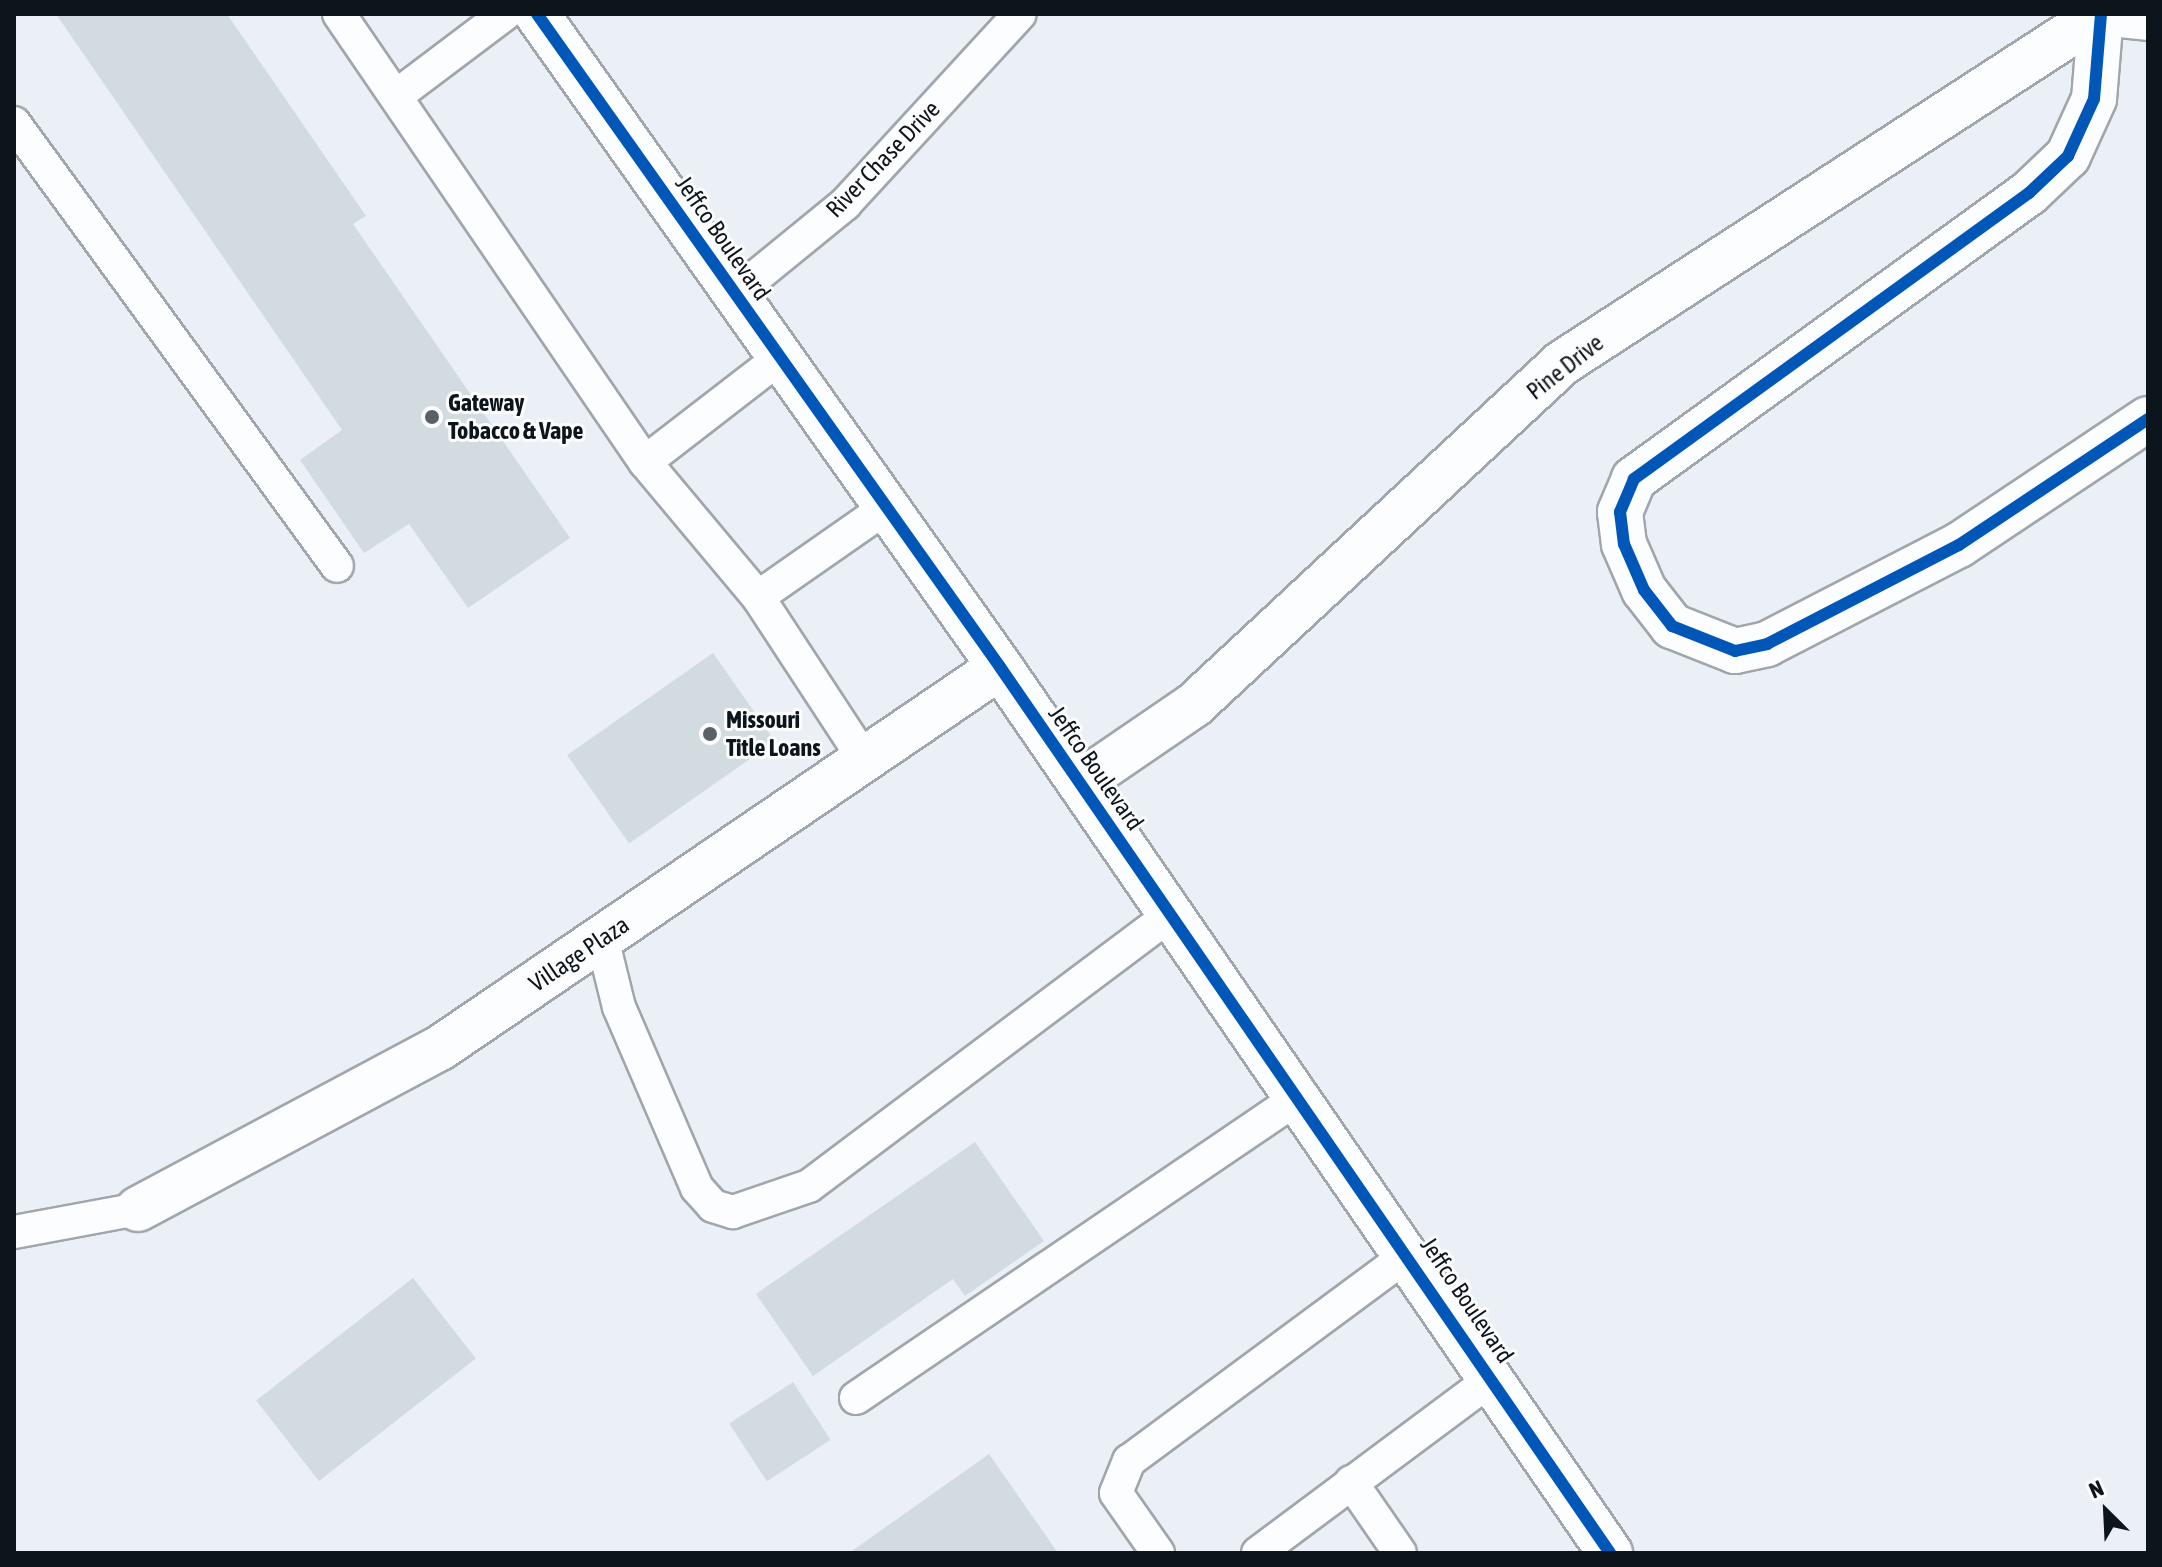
<!DOCTYPE html>
<html>
<head>
<meta charset="utf-8">
<style>
	body { margin:0 }
	#map { position:relative; width:2162px; height:1567px; overflow:hidden; background:#ebf0f6; font-family:"Asap Condensed",sans-serif }
	div>[style] { position:absolute }
	.building>* { inset:0; background:#d1dbe0; transform-origin:0 0 }
	.roads { filter:drop-shadow(2px 0 #a0a6ad) drop-shadow(-2px 0 #a0a6ad) drop-shadow(0 2px #a0a6ad) drop-shadow(0 -2px #a0a6ad) }
	.lane>* { height:32px; margin:-16px; padding:0 16px; transform-origin:16px; border-radius:16px; background:#fcfdfe }
	.street>* { height:44px; margin:-22px; padding:0 22px; transform-origin:22px; border-radius:22px; background:#fcfdfe }
	.primary>* { height:44px; margin:-22px; padding:0 22px; transform-origin:22px; border-radius:22px; background:#fcfdfe }
	.cycleway>* { height:12px; margin:-6px; padding:0 6px; transform-origin:6px; border-radius:6px; background:#0057b8 }
	.dots>* { width:22px; height:22px; translate:-50% -50%; box-sizing:border-box; border:4px solid #fcfcfc; border-radius:50% }
	span { translate:-50% -50%; white-space:nowrap; text-align:center; line-height:1.15; -webkit-text-stroke:6px #fcfcfc; paint-order:stroke }
	.street-label { font-size:24px; color:#0c141c }
	.poi-label { font-size:24px; color:#0c141c; font-weight:700 }
	.left { translate:0 -50%; text-align:left }
	.frame { position:absolute; inset:0; border:16px solid #0c141c; pointer-events:none }
	.north { position:absolute; left:2066px; top:1471px; width:80px; height:80px; -webkit-text-stroke:6px #fcfcfc; paint-order:stroke; rotate:336deg; font-size:22px; font-weight:700; line-height:32px; text-align:center; color:#0c141c }
	.north::after { content:''; display:block; margin:auto; width:28px; height:36px; background:#0c141c; clip-path:polygon(50% 0,100% 100%,50% 72%,0 100%) }
</style>
</head>
<body>
<div id="map">
	<div class="building">
		<div style="clip-path:polygon(56px 14px,227px 14px,366px 216px,353px 224px,570px 538px,468px 608px,409px 524px,364px 553px,300px 460px,342px 430px)"></div>
		<div style="left:713px;top:653px;width:108px;height:178px;rotate:55deg"></div>
		<div style="clip-path:polygon(975px 1142px,1044px 1241px,965px 1296px,953px 1279px,813px 1376px,756px 1294px)"></div>
		<div style="left:413px;top:1278px;width:102px;height:199px;rotate:52deg"></div>
		<div style="left:793px;top:1382px;width:69px;height:76px;rotate:57deg"></div>
		<div style="clip-path:polygon(989px 1454px,1058px 1553px,849px 1553px)"></div>
	</div>
	<div class="roads">
		<div class="lane">
			<div style="left:339px;top:14px;width:543px;rotate:55.67deg"></div>
			<div style="left:645px;top:462px;width:172px;rotate:-37.7deg"></div>
			<div style="left:396px;top:96px;width:136px;rotate:-37deg"></div>
			<div style="left:14px;top:123px;width:548px;rotate:53.9deg"></div>
			<div style="left:736px;top:293px;width:141px;rotate:-39.2deg"></div>
			<div style="left:845px;top:204px;width:258px;rotate:-47.4deg"></div>
			<div style="left:645px;top:462px;width:176px;rotate:50.1deg"></div>
			<div style="left:758px;top:597px;width:194px;rotate:56.8deg"></div>
			<div style="left:758px;top:597px;width:157px;rotate:-34.9deg"></div>
			<div style="left:602px;top:938px;width:71px;rotate:76.2deg"></div>
			<div style="left:619px;top:1007px;width:197px;rotate:66.7deg"></div>
			<div style="left:697px;top:1188px;width:24px;rotate:48deg"></div>
			<div style="left:713px;top:1206px;width:21px;rotate:17deg"></div>
			<div style="left:733px;top:1212px;width:80px;rotate:-18.9deg"></div>
			<div style="left:809px;top:1186px;width:453px;rotate:-36.9deg"></div>
			<div style="left:14px;top:1232px;width:126px;rotate:-10.5deg"></div>
			<div style="left:856px;top:1398px;width:536px;rotate:-34.19deg"></div>
			<div style="left:1351px;top:1482px;width:86px;rotate:55.4deg"></div>
			<div style="left:1158px;top:1553px;width:73px;rotate:-125deg"></div>
			<div style="left:1116px;top:1493px;width:35px;rotate:-68deg"></div>
			<div style="left:1129px;top:1461px;width:348px;rotate:-36.5deg"></div>
			<div style="left:1258px;top:1553px;width:294px;rotate:-36.7deg"></div>
		</div>
		<div class="street">
			<div style="left:2101px;top:14px;width:85px;rotate:94.7deg"></div>
			<div style="left:2094px;top:99px;width:63px;rotate:114.5deg"></div>
			<div style="left:2068px;top:156px;width:54px;rotate:136.5deg"></div>
			<div style="left:2029px;top:193px;width:488px;rotate:144.1deg"></div>
			<div style="left:1634px;top:479px;width:36px;rotate:113deg"></div>
			<div style="left:1620px;top:512px;width:32px;rotate:83deg"></div>
			<div style="left:1624px;top:544px;width:50px;rotate:66.5deg"></div>
			<div style="left:1644px;top:590px;width:46px;rotate:52.1deg"></div>
			<div style="left:1672px;top:626px;width:68px;rotate:21.6deg"></div>
			<div style="left:1735px;top:651px;width:33px;rotate:-12deg"></div>
			<div style="left:1767px;top:644px;width:216px;rotate:-27.3deg"></div>
			<div style="left:1959px;top:545px;width:227px;rotate:-33.7deg"></div>
			<div style="left:2111px;top:14px;width:37px;rotate:6deg"></div>
			<div style="left:1080px;top:783px;width:138px;rotate:-34.4deg"></div>
			<div style="left:1194px;top:705px;width:502px;rotate:-42.9deg"></div>
			<div style="left:1562px;top:363px;width:641px;rotate:-32.97deg"></div>
			<div style="left:138px;top:1209px;width:342px;rotate:-28.1deg"></div>
			<div style="left:440px;top:1048px;width:677px;rotate:-34.23deg"></div>
		</div>
		<div class="primary">
			<div style="left:537px;top:14px;width:800px;rotate:54.66deg"></div>
			<div style="left:1000px;top:667px;width:1076px;rotate:55.45deg"></div>
		</div>
	</div>
	<div class="cycleway">
		<div style="left:537px;top:14px;width:800px;rotate:54.66deg"></div>
		<div style="left:1000px;top:667px;width:1076px;rotate:55.45deg"></div>
		<div style="left:2101px;top:14px;width:85px;rotate:94.7deg"></div>
		<div style="left:2094px;top:99px;width:63px;rotate:114.5deg"></div>
		<div style="left:2068px;top:156px;width:54px;rotate:136.5deg"></div>
		<div style="left:2029px;top:193px;width:488px;rotate:144.1deg"></div>
		<div style="left:1634px;top:479px;width:36px;rotate:113deg"></div>
		<div style="left:1620px;top:512px;width:32px;rotate:83deg"></div>
		<div style="left:1624px;top:544px;width:50px;rotate:66.5deg"></div>
		<div style="left:1644px;top:590px;width:46px;rotate:52.1deg"></div>
		<div style="left:1672px;top:626px;width:68px;rotate:21.6deg"></div>
		<div style="left:1735px;top:651px;width:33px;rotate:-12deg"></div>
		<div style="left:1767px;top:644px;width:216px;rotate:-27.3deg"></div>
		<div style="left:1959px;top:545px;width:227px;rotate:-33.7deg"></div>
	</div>
	<div class="dots">
		<div style="left:432px;top:417px;background:#5a6168"></div>
		<div style="left:710px;top:734px;background:#5a6168"></div>
	</div>
	<div class="street-label">
		<span style="left:883px;top:159px;rotate:-46deg">River Chase Drive</span>
		<span style="left:723px;top:238px;rotate:55deg">Jeffco Boulevard</span>
		<span style="left:1565px;top:367px;rotate:-38deg">Pine Drive</span>
		<span style="left:1096px;top:768px;rotate:55deg">Jeffco Boulevard</span>
		<span style="left:579px;top:954px;rotate:-34deg">Village Plaza</span>
		<span style="left:1467px;top:1300px;rotate:56deg">Jeffco Boulevard</span>
	</div>
	<div class="poi-label">
		<span class="left" style="left:448px;top:417px">Gateway<br>Tobacco &amp; Vape</span>
		<span class="left" style="left:726px;top:734px">Missouri<br>Title Loans</span>
	</div>
	<div class="frame"></div>
	<div class="north">N</div>
</div>
</body>
</html>
